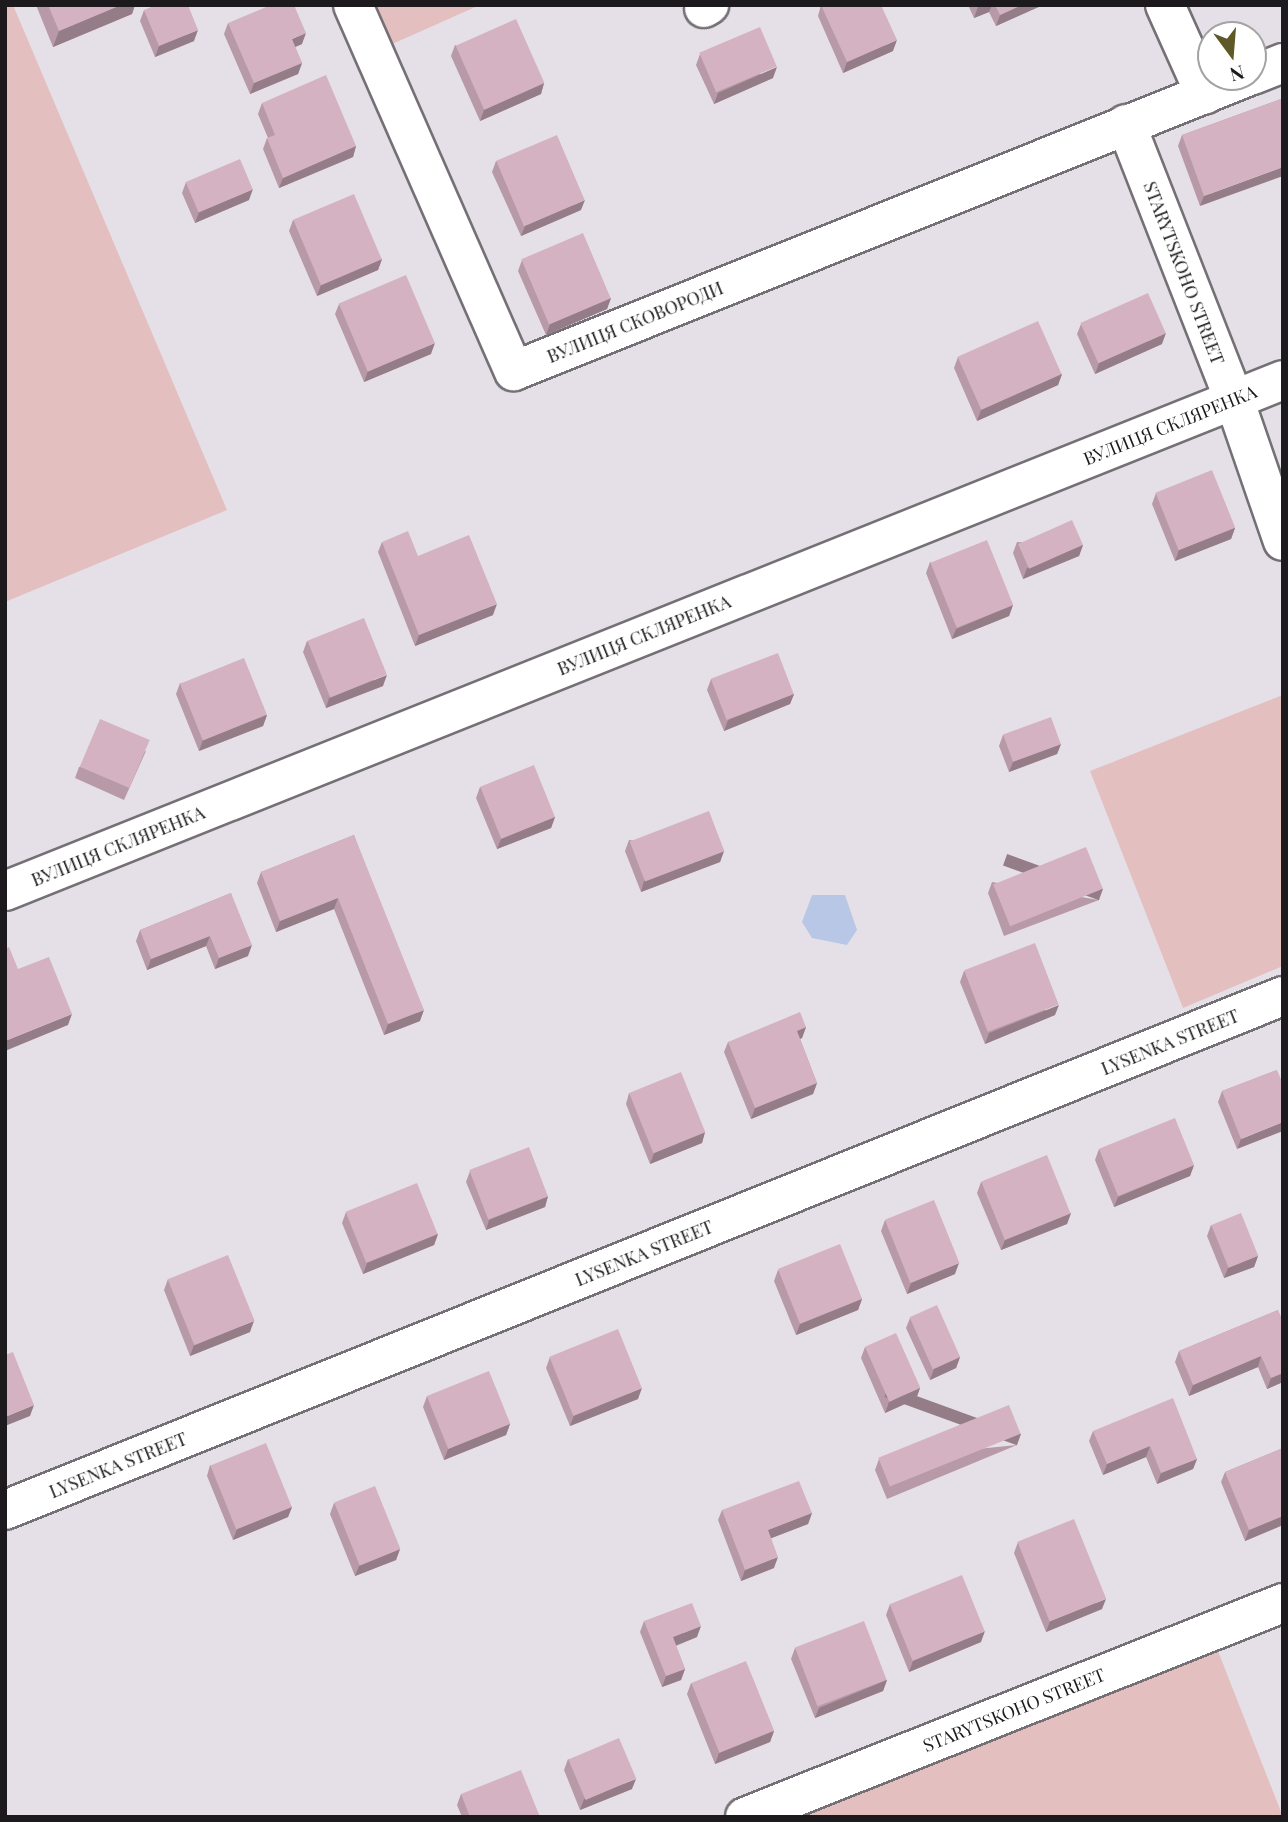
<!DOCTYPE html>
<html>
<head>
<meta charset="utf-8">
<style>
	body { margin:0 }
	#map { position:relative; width:1288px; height:1822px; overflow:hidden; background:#e5e0e7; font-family:"Playfair Display",serif }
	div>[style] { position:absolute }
	.green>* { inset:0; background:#e3bfc0 }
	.water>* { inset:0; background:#b7c7e5 }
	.roads { filter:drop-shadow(2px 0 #757076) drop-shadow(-2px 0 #757076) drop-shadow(0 2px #757076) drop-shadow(0 -2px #757076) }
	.minor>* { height:38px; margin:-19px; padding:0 19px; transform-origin:19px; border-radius:19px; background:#fff }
	.wall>* { inset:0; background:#b799a7 }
	.shaded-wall>* { inset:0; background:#957d88; transform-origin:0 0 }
	.building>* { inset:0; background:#d5b2c2; transform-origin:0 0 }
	span { translate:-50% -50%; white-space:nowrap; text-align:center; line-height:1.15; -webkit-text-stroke:5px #fff; paint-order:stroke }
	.street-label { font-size:18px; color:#1c1a1c }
	.frame { position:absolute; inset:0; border:7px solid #1c1a1c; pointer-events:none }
	.north { position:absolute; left:1197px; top:21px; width:70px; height:70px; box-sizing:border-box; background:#fff; border:2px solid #a4a3a4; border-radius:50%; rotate:164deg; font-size:19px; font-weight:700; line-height:28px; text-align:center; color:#1c1a1c }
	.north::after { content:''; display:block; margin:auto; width:24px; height:32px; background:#5e5926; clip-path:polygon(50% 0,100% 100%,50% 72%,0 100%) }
</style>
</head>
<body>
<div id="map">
	<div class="green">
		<div style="clip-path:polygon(5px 5px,13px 5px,227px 510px,5px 602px)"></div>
		<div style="clip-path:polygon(373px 5px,480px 5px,390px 45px)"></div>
		<div style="clip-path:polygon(1283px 695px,1283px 966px,1183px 1008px,1090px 771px)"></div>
		<div style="clip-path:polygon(1218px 1651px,1283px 1817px,801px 1817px)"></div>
	</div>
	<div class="water">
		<div style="clip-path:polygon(812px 895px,845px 895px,857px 930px,847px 945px,812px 938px,802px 922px)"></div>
	</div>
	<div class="roads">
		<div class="minor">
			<div style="left:353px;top:5px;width:400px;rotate:66.3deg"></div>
			<div style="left:514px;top:371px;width:790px;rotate:-21.86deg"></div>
			<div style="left:1165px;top:5px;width:98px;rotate:65.8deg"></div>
			<div style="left:704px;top:8px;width:6px;rotate:-31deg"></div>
			<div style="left:1253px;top:75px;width:32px;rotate:-22deg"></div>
			<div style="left:1126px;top:124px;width:295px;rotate:68.6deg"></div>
			<div style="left:1234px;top:399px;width:150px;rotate:71deg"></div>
			<div style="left:5px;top:891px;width:1376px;rotate:-21.79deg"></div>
			<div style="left:5px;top:1510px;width:1377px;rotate:-21.91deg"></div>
			<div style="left:745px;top:1817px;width:579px;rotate:-21.69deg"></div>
		</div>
	</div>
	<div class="wall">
		<div style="clip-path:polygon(36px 5px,135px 5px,132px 14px,53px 47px)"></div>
		<div style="clip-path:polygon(821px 5px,893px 51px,843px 73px,818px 16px)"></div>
		<div style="clip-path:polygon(968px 5px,1043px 5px,996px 26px,989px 12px,974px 18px)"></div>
		<div style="clip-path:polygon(144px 10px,194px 41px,155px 57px,140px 21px)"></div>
		<div style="clip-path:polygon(228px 23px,302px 44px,295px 47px,302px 63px,298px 74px,250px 94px,224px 34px)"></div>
		<div style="clip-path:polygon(455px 45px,544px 83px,541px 94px,480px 121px,451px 56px)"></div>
		<div style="clip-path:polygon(700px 54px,773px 78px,714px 104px,696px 65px)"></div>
		<div style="clip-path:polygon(1281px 99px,1200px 206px,1178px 146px,1182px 135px)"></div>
		<div style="clip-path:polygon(262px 103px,356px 146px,353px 157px,279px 188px,263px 149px,267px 138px,268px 138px,258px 114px)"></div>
		<div style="clip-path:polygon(496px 161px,581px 210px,521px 236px,492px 172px)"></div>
		<div style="clip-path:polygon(186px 182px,249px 200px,195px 223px,182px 193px)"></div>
		<div style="clip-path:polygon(293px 220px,382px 259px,378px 270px,317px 296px,289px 231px)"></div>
		<div style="clip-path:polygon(522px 260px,611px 298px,607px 309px,546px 335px,518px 271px)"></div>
		<div style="clip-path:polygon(339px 304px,431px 354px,364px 382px,335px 314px)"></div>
		<div style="clip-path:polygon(1081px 324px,1162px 344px,1095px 374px,1077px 334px)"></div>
		<div style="clip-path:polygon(958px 357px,1062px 374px,1058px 385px,977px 421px,954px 368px)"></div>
		<div style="clip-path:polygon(1156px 493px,1235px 528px,1231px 539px,1175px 561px,1152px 504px)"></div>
		<div style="clip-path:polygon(382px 542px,418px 556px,493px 615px,415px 646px,378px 552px)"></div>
		<div style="clip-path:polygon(1017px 542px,1083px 545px,1079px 556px,1023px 579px,1013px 553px)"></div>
		<div style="clip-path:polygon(930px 562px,1013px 605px,1009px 616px,952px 639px,926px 573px)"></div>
		<div style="clip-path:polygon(307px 641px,383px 686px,326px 708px,303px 652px)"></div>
		<div style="clip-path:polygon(711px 679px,794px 694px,790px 704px,724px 731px,707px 690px)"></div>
		<div style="clip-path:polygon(180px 683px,267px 715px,263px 726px,199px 751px,176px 694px)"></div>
		<div style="clip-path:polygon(1003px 735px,1061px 744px,1057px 754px,1009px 772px,999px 746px)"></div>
		<div style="clip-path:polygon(146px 751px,124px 800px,75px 778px,79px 767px)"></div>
		<div style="clip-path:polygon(480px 787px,555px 817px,551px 828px,497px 849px,476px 798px)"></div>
		<div style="clip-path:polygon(354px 835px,420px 1021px,384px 1035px,334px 909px,276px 932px,257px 883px,261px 872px)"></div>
		<div style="clip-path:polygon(629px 840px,724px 851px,720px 862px,641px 892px,625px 851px)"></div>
		<div style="clip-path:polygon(992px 882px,1099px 900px,1004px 936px,988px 893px)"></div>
		<div style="clip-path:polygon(231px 893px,248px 956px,215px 969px,206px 946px,147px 970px,136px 941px,140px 930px)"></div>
		<div style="clip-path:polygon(964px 971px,1055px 1015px,985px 1044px,960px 982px)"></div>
		<div style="clip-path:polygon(806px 1027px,802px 1038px,800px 1039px,817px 1083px,813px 1094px,751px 1119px,724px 1052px,728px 1042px)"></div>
		<div style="clip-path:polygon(1277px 1070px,1237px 1149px,1218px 1102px,1222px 1091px)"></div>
		<div style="clip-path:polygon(629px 1093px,705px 1132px,702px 1143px,650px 1164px,626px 1104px)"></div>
		<div style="clip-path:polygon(1099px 1149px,1194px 1165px,1190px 1176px,1114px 1207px,1095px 1160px)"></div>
		<div style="clip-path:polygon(470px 1171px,548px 1196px,545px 1207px,486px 1230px,466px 1182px)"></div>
		<div style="clip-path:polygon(981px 1182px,1071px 1213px,1067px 1224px,1001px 1250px,977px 1193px)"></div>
		<div style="clip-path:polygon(346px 1212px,438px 1234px,434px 1245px,363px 1274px,342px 1223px)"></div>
		<div style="clip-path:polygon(885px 1220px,955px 1274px,907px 1294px,881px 1231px)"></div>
		<div style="clip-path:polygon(1211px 1225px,1258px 1256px,1254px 1267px,1224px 1278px,1207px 1236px)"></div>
		<div style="clip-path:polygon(778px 1270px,862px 1299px,858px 1310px,796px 1335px,774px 1281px)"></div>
		<div style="clip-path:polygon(168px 1279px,250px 1332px,190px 1356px,164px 1290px)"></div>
		<div style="clip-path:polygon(1278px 1310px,1283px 1382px,1267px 1389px,1258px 1367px,1189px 1396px,1175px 1362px,1179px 1351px)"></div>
		<div style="clip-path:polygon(910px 1318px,960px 1357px,956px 1368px,930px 1380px,906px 1328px)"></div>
		<div style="clip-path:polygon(865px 1347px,920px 1388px,916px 1399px,885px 1413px,861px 1358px)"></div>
		<div style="clip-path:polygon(550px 1357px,638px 1399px,570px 1426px,546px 1368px)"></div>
		<div style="clip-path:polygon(427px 1396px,510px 1424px,506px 1435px,444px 1460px,423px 1407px)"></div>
		<div style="clip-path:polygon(1093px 1431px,1197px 1459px,1193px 1469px,1157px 1484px,1146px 1457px,1103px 1475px,1089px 1441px)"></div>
		<div style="clip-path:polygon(1017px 1445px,887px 1499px,875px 1470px,879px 1459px)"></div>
		<div style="clip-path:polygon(1283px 1448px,1283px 1525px,1245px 1541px,1221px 1482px,1225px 1472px)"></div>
		<div style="clip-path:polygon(210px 1465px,292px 1507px,288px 1517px,233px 1540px,207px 1476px)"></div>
		<div style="clip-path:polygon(334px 1503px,400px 1549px,396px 1560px,355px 1576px,330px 1514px)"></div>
		<div style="clip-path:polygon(722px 1510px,812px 1513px,808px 1524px,771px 1538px,774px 1568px,741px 1581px,718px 1520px)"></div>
		<div style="clip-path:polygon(1018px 1542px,1102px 1609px,1046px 1632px,1014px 1553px)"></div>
		<div style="clip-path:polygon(890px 1604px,981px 1642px,909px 1672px,886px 1615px)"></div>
		<div style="clip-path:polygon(644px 1621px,697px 1637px,676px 1646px,685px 1669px,681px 1680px,662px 1687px,640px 1632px)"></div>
		<div style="clip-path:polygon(795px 1648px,887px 1680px,883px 1691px,815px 1718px,791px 1659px)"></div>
		<div style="clip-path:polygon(691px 1683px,774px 1731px,770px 1742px,715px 1764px,687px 1694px)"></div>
		<div style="clip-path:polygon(568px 1759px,632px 1789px,580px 1810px,564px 1770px)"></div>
		<div style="clip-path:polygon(461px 1794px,540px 1817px,462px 1817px,457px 1805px)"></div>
	</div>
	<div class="shaded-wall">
		<div style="clip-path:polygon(121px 5px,135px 5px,132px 14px,53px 47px,59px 31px)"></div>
		<div style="clip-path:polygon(983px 5px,992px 5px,989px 12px,974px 18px,978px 7px)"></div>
		<div style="clip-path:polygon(1022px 5px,1043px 5px,996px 26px,1000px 15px)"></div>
		<div style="clip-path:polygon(198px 30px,194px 41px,155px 57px,159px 46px)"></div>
		<div style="clip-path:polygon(306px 33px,302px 44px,288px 50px,292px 39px)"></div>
		<div style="clip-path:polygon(897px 40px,893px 51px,843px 73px,847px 62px)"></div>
		<div style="clip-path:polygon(302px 63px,298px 74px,250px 94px,254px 83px)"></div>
		<div style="clip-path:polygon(777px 67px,773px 78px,714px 104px,718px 93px)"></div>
		<div style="clip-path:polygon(544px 83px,541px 94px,480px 121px,484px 110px)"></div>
		<div style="clip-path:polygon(356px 146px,353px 157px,279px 188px,283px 178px)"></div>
		<div style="clip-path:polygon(1283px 167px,1283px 176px,1200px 206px,1204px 196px)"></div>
		<div style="clip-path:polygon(253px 189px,249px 200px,195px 223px,199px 212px)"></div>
		<div style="clip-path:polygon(585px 200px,581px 210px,521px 236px,525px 226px)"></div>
		<div style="clip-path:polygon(382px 259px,378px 270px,317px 296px,321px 285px)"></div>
		<div style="clip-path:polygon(611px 298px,607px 309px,546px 335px,550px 324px)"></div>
		<div style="clip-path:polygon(1166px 333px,1162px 344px,1095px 374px,1099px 363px)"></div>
		<div style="clip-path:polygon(435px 343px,431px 354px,364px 382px,368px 371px)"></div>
		<div style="clip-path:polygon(1062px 374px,1058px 385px,977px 421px,981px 410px)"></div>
		<div style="clip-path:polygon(1235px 528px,1231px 539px,1175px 561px,1179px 550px)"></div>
		<div style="clip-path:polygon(1083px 545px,1079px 556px,1023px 579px,1027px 568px)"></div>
		<div style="clip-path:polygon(497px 604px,493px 615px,415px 646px,419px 635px)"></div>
		<div style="clip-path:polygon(1013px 605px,1009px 616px,952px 639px,956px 629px)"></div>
		<div style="clip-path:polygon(387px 675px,383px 686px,326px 708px,329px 698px)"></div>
		<div style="clip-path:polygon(794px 694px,790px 704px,724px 731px,728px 720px)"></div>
		<div style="clip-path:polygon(267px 715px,263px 726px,199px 751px,203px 740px)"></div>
		<div style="clip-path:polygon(1061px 744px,1057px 754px,1009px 772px,1013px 762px)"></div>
		<div style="clip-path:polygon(555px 817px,551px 828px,497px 849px,501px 839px)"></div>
		<div style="clip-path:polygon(724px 851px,720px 862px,641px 892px,644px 881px)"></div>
		<div style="left:1103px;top:889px;width:12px;height:102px;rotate:110deg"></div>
		<div style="clip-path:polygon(338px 898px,334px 909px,276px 932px,280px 921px)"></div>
		<div style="clip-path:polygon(210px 936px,206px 946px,147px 970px,151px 959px)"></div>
		<div style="clip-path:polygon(252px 945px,248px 956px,215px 969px,219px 958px)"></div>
		<div style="clip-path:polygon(1059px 1005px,1055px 1015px,985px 1044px,989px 1033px)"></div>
		<div style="clip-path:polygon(424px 1010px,420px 1021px,384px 1035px,388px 1024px)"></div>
		<div style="clip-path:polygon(72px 1014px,68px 1025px,5px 1051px,5px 1041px)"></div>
		<div style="clip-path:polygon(806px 1027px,802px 1038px,793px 1042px,797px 1031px)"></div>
		<div style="clip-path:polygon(817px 1083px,813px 1094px,751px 1119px,755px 1108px)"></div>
		<div style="clip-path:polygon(1283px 1122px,1283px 1131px,1237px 1149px,1241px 1139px)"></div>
		<div style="clip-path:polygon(705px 1132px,702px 1143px,650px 1164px,654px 1153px)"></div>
		<div style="clip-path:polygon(1194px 1165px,1190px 1176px,1114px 1207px,1118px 1197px)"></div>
		<div style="clip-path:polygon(548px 1196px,545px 1207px,486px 1230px,489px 1220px)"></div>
		<div style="clip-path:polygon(1071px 1213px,1067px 1224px,1001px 1250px,1005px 1240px)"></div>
		<div style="clip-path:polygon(438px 1234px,434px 1245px,363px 1274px,367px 1263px)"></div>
		<div style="clip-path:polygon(1258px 1256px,1254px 1267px,1224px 1278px,1228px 1268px)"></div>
		<div style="clip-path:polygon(959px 1263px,955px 1274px,907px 1294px,911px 1283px)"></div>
		<div style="clip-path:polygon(862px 1299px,858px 1310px,796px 1335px,800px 1324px)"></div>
		<div style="clip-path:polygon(254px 1321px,250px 1332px,190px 1356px,194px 1345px)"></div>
		<div style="clip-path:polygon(1261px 1356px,1258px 1367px,1189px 1396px,1193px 1385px)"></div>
		<div style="clip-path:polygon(960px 1357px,956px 1368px,930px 1380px,934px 1369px)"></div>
		<div style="clip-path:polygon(1283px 1373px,1283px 1382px,1267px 1389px,1271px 1378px)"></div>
		<div style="clip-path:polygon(642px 1388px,638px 1399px,570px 1426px,574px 1415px)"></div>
		<div style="clip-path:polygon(920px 1388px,916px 1399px,885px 1413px,889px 1402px)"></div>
		<div style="clip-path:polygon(34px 1405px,30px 1416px,5px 1426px,5px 1417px)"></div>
		<div style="clip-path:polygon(510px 1424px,506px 1435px,444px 1460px,448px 1449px)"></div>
		<div style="left:1021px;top:1434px;width:12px;height:141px;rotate:110deg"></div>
		<div style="clip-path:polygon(1150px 1446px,1146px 1457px,1103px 1475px,1107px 1464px)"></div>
		<div style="clip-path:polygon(1197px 1459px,1193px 1469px,1157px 1484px,1161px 1473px)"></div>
		<div style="clip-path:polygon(292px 1507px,288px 1517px,233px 1540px,237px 1529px)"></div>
		<div style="clip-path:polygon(812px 1513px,808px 1524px,764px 1541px,768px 1530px)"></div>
		<div style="clip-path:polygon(1283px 1516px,1283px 1525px,1245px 1541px,1249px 1530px)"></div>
		<div style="clip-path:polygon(400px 1549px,396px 1560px,355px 1576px,359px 1566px)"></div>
		<div style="clip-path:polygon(778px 1557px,774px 1568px,741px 1581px,745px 1570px)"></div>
		<div style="clip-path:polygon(1106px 1599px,1102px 1609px,1046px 1632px,1050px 1621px)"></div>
		<div style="clip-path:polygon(701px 1626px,697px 1637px,669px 1648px,673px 1637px)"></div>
		<div style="clip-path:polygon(985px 1631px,981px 1642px,909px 1672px,913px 1661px)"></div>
		<div style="clip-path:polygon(685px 1669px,681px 1680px,662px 1687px,666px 1676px)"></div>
		<div style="clip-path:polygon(887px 1680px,883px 1691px,815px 1718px,819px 1708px)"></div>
		<div style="clip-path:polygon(774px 1731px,770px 1742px,715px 1764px,719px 1753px)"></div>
		<div style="clip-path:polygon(636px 1779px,632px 1789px,580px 1810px,584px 1799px)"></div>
	</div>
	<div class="building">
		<div style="clip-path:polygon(48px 5px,121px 5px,59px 31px)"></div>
		<div style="clip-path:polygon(156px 5px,188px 5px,198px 30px,159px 46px,144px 10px)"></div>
		<div style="clip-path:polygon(271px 5px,294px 5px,306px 33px,292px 39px,302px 63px,254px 83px,228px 23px)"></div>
		<div style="clip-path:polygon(821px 5px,881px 5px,897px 40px,847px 62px)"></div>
		<div style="clip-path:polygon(995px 5px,1022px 5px,1000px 15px)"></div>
		<div style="left:516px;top:19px;width:70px;height:66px;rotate:66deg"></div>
		<div style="left:760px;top:27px;width:43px;height:66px;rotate:67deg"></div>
		<div style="clip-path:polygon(326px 75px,356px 146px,283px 178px,267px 138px,275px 135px,262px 103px)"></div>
		<div style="clip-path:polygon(1281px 99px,1283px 104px,1283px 167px,1204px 196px,1182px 135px)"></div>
		<div style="left:557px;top:135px;width:71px;height:66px;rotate:67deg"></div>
		<div style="left:240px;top:159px;width:33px;height:59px;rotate:67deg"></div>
		<div style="left:354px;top:194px;width:71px;height:66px;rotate:67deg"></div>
		<div style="left:583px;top:233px;width:71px;height:67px;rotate:67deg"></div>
		<div style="left:406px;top:275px;width:74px;height:73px;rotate:67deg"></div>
		<div style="left:1148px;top:293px;width:44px;height:74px;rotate:66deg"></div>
		<div style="left:1038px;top:321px;width:58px;height:88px;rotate:66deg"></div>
		<div style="left:1212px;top:470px;width:62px;height:61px;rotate:68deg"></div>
		<div style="left:1072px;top:520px;width:27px;height:59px;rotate:66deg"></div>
		<div style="clip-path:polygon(408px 531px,418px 556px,469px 535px,497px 604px,419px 635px,382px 542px)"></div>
		<div style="left:987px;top:540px;width:70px;height:61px;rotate:68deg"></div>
		<div style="left:364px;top:618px;width:61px;height:61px;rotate:68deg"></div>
		<div style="left:778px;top:653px;width:44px;height:72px;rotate:69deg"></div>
		<div style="left:244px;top:658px;width:61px;height:69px;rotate:68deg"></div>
		<div style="left:1051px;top:717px;width:29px;height:51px;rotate:70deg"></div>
		<div style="left:100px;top:719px;width:54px;height:52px;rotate:23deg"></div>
		<div style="left:534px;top:765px;width:56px;height:58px;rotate:68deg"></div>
		<div style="left:709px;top:811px;width:43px;height:85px;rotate:69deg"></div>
		<div style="clip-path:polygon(354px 835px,424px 1010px,388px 1024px,338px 898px,280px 921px,261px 872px)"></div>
		<div style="left:1086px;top:847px;width:45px;height:100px;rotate:68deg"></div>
		<div style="clip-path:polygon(231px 893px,252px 945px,219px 958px,210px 936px,151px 959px,140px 930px)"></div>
		<div style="left:1035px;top:943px;width:66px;height:76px;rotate:69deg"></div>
		<div style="clip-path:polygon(9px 947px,18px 969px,49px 957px,72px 1014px,5px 1041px,5px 949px)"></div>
		<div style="clip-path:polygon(800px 1012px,806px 1027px,797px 1031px,817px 1083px,755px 1108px,728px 1042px)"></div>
		<div style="clip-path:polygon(1277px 1070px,1283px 1084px,1283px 1122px,1241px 1139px,1222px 1091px)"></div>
		<div style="left:681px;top:1072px;width:65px;height:56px;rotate:68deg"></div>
		<div style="left:1175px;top:1118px;width:51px;height:82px;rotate:68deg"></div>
		<div style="left:529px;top:1147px;width:53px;height:64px;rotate:69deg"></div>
		<div style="left:1047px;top:1155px;width:63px;height:71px;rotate:68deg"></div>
		<div style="left:417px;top:1183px;width:55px;height:77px;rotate:68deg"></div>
		<div style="left:934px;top:1200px;width:68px;height:53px;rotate:68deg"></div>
		<div style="left:1241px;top:1213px;width:46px;height:32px;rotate:68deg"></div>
		<div style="left:840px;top:1244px;width:59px;height:67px;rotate:68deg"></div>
		<div style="left:228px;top:1255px;width:71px;height:65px;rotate:68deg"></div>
		<div style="left:937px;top:1305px;width:57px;height:30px;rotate:66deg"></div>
		<div style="clip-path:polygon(1278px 1310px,1283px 1321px,1283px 1373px,1271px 1378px,1261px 1356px,1193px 1385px,1179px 1351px)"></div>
		<div style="left:618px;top:1329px;width:64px;height:74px;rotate:68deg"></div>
		<div style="left:896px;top:1333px;width:60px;height:34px;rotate:66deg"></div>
		<div style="clip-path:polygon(13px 1352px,34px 1405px,5px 1417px,5px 1355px)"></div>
		<div style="left:489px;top:1371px;width:57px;height:67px;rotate:68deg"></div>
		<div style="clip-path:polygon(1173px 1398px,1197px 1459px,1161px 1473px,1150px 1446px,1107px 1464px,1093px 1431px)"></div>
		<div style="left:1009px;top:1405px;width:31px;height:141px;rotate:68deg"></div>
		<div style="left:266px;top:1443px;width:69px;height:60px;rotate:68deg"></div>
		<div style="clip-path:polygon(1283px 1448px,1283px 1516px,1249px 1530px,1225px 1472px)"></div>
		<div style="clip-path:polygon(799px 1481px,812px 1513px,768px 1530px,778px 1557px,745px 1570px,722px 1510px)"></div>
		<div style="left:375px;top:1486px;width:68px;height:44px;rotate:68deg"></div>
		<div style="left:1074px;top:1519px;width:86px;height:61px;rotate:68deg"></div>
		<div style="left:962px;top:1575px;width:61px;height:78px;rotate:68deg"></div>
		<div style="clip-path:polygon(692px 1603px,701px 1626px,673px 1637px,685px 1669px,666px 1676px,644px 1621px)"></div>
		<div style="left:864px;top:1621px;width:63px;height:74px;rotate:69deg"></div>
		<div style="left:746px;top:1661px;width:75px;height:59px;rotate:68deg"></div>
		<div style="left:619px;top:1738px;width:44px;height:55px;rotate:67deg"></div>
		<div style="clip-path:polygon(521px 1770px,540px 1817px,470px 1817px,461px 1794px)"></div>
	</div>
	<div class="street-label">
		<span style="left:1184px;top:273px;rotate:69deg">STARYTSKOHO STREET</span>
		<span style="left:635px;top:322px;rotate:-22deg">ВУЛИЦЯ СКОВОРОДИ</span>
		<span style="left:1170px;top:425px;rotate:-22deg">ВУЛИЦЯ СКЛЯРЕНКА</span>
		<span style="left:644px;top:635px;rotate:-22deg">ВУЛИЦЯ СКЛЯРЕНКА</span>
		<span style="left:118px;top:846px;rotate:-22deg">ВУЛИЦЯ СКЛЯРЕНКА</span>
		<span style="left:1170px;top:1042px;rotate:-22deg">LYSENKA STREET</span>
		<span style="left:644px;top:1253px;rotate:-22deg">LYSENKA STREET</span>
		<span style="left:118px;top:1465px;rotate:-22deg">LYSENKA STREET</span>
		<span style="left:1014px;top:1710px;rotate:-22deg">STARYTSKOHO STREET</span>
	</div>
	<div class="frame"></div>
	<div class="north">N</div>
</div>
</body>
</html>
